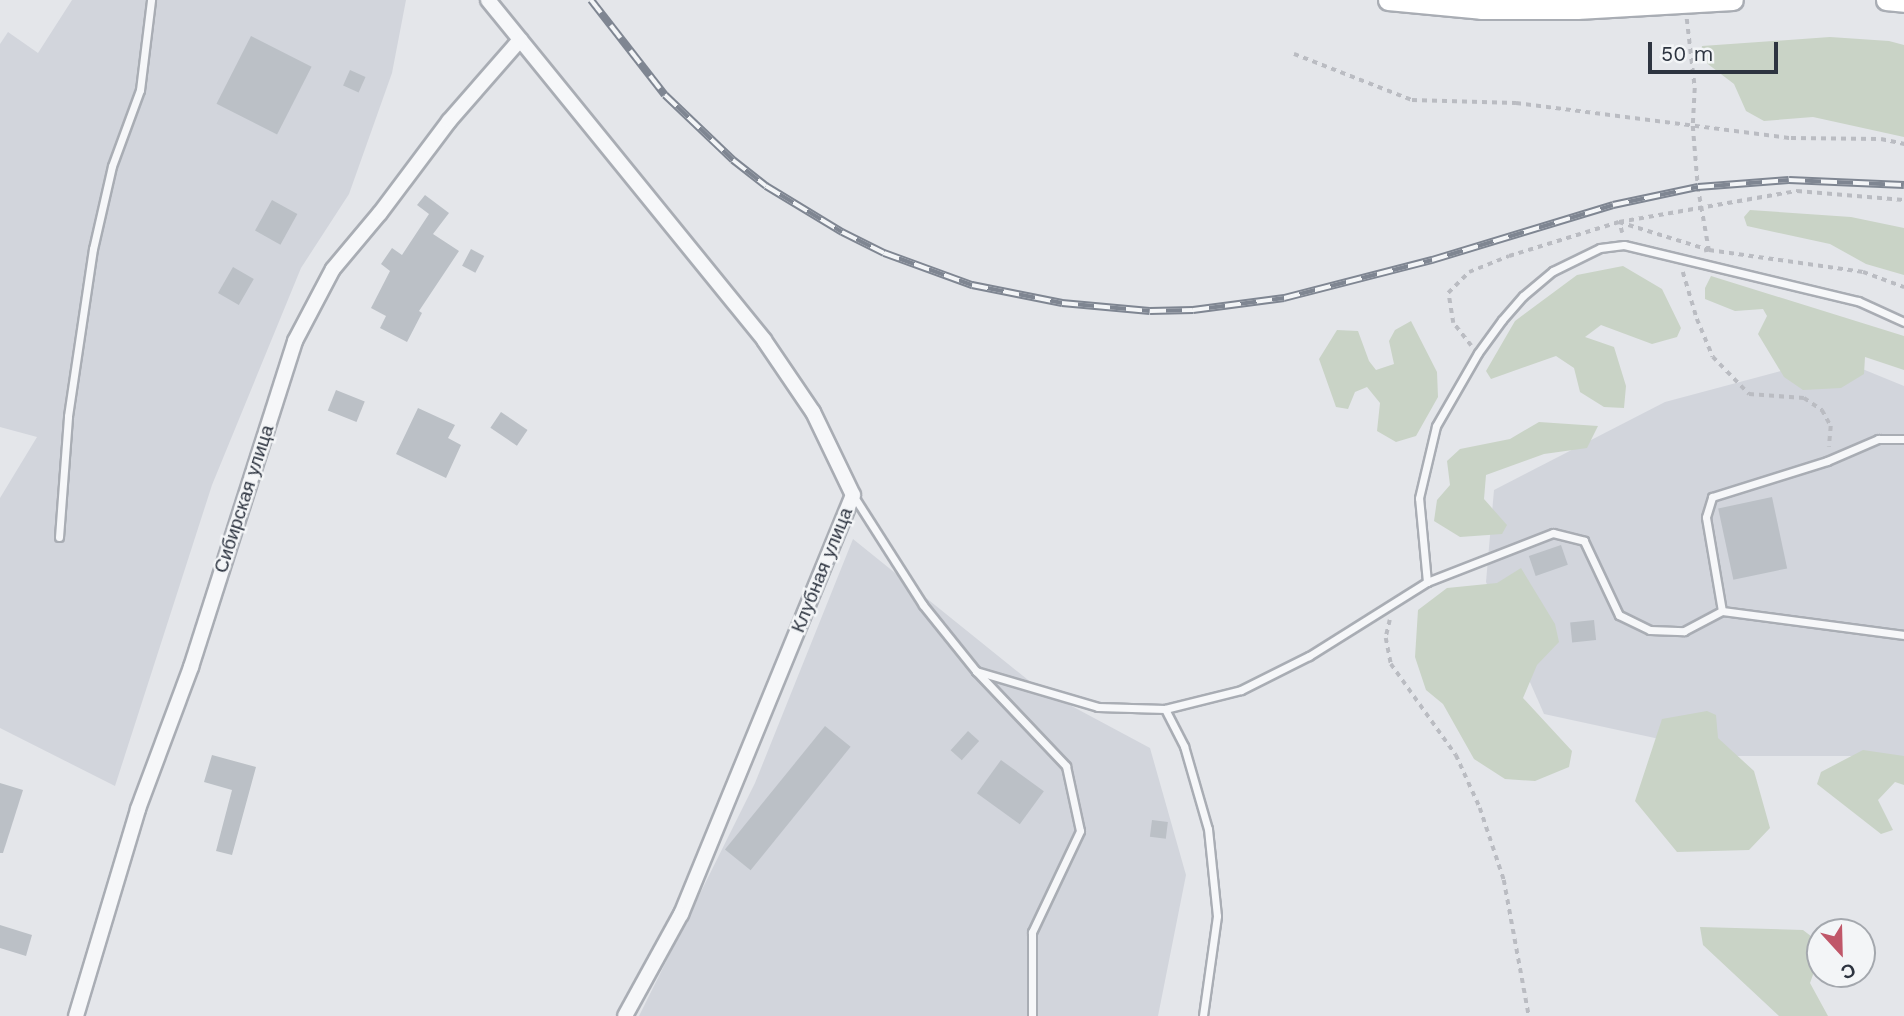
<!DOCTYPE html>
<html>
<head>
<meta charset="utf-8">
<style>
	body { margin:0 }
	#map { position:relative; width:1904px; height:1016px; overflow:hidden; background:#e4e6ea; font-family:"Work Sans",sans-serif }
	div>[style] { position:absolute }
	.built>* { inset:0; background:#d2d5dc }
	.green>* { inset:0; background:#c9d3c6 }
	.building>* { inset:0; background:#bbc0c6; transform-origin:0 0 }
	.path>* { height:3.5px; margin-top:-1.75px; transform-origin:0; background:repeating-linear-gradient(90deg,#babcc2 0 5px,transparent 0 10px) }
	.roads { filter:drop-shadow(2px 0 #a9adb4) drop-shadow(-2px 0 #a9adb4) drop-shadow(0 2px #a9adb4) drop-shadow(0 -2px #a9adb4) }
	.service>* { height:7px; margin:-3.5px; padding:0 3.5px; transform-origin:3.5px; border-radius:3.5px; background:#f6f7f9 }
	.minor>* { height:14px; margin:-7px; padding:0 7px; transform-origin:7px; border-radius:7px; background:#f6f7f9 }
	.secondary>* { height:19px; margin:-9.5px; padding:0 9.5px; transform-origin:9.5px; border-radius:9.5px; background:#fff }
	.rail>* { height:8px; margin-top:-4px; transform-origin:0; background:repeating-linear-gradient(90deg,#f3f5f7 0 16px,#7f8692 0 32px); box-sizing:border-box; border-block:2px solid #7f8692 }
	span { translate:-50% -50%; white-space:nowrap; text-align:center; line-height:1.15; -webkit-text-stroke:5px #f3f5f7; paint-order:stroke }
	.street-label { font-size:19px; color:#2d3440 }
	.north { position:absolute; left:1806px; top:918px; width:70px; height:70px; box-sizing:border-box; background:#f3f5f7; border:2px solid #a4a8ae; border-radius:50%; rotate:158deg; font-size:19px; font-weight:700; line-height:28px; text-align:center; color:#2d3440 }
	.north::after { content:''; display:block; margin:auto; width:24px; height:32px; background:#c05769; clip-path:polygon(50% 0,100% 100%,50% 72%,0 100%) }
	.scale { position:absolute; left:1648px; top:42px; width:130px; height:32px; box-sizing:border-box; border:4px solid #2d3440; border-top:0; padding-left:9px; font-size:21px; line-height:24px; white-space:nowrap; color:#2d3440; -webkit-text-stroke:5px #f3f5f7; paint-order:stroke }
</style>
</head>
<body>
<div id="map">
	<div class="built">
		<div style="clip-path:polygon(72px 0,406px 0,392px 73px,349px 194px,301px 268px,212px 485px,115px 786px,0 728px,0 498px,37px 437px,0 427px,0 44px,8px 32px,38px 53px)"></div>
		<div style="clip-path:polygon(1833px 357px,1904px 386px,1904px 756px,1738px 756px,1544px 714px,1486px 582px,1494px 490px,1665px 402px)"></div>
		<div style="clip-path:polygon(853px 539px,1038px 688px,1150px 748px,1186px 875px,1158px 1016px,639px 1016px,755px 783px)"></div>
	</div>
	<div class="green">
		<div style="clip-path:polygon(1830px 37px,1889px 41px,1904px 45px,1904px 137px,1813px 117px,1764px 121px,1746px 111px,1734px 84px,1700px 58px,1702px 46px)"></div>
		<div style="clip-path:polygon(1750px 210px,1851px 217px,1904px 228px,1904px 275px,1866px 264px,1830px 244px,1747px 226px,1744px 217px)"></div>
		<div style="clip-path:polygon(1623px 266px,1662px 289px,1681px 328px,1677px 337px,1652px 344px,1601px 325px,1585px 337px,1614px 347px,1626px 386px,1624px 408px,1604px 407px,1580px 392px,1574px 368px,1556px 356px,1491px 379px,1486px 371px,1515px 321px,1577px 275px)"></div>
		<div style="clip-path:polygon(1711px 276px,1904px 336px,1904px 370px,1865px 357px,1864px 374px,1841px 388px,1803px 390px,1784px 377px,1758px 334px,1767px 316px,1763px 309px,1735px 311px,1705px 299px,1705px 288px)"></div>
		<div style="clip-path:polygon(1411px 321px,1437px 372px,1438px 397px,1416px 436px,1396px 442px,1377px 431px,1380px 403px,1367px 387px,1355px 392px,1348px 409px,1336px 407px,1319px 359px,1337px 330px,1358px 331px,1369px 361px,1376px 370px,1394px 364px,1389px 341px,1395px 330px)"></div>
		<div style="clip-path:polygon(1539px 422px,1598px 426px,1587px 448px,1544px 454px,1486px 475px,1484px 499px,1507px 525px,1502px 534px,1460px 537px,1434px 521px,1437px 500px,1450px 485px,1447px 461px,1460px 449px,1510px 439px)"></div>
		<div style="clip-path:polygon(1521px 568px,1555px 624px,1559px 642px,1537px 665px,1523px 698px,1572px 751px,1569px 767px,1535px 781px,1505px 779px,1474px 759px,1443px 704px,1426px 690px,1415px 657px,1418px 610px,1447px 588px,1497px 583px)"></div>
		<div style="clip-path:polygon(1707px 711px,1716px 715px,1718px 738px,1754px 771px,1770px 828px,1749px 850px,1677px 852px,1635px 801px,1662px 719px)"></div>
		<div style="clip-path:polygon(1863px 750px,1904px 756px,1904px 785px,1895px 782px,1878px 800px,1893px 830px,1881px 834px,1817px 784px,1821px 772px)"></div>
		<div style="clip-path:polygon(1700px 927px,1803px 930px,1820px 943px,1820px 955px,1810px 983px,1828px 1016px,1779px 1016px,1703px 945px)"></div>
	</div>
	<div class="building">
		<div style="left:251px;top:36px;width:68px;height:76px;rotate:27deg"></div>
		<div style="left:350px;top:70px;width:17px;height:17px;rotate:24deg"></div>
		<div style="clip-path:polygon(425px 195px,449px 213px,433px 234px,459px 251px,419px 311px,422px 313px,407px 342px,380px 328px,386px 316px,371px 308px,390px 271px,381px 264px,392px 248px,402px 255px,429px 214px,417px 205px)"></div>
		<div style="left:272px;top:200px;width:29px;height:35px;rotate:29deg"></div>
		<div style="left:471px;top:249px;width:15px;height:19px;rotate:28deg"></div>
		<div style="left:233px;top:267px;width:24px;height:30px;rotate:30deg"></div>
		<div style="left:336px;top:390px;width:31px;height:22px;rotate:22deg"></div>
		<div style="clip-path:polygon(418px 408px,455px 425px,448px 438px,461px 445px,446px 478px,396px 454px)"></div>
		<div style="left:501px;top:412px;width:32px;height:19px;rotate:34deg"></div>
		<div style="left:1772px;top:497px;width:73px;height:55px;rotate:78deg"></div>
		<div style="left:1561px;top:545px;width:21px;height:34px;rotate:71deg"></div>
		<div style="left:1594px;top:620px;width:20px;height:24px;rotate:84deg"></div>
		<div style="left:825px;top:726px;width:33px;height:159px;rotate:39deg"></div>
		<div style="left:968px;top:731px;width:15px;height:26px;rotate:42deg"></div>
		<div style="clip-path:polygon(212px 755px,256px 767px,232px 855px,216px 851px,232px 790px,204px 782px)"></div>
		<div style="left:1001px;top:760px;width:53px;height:41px;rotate:36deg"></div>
		<div style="clip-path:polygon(0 783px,23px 790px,3px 853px,0 853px)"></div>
		<div style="left:1152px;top:820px;width:16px;height:17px;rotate:7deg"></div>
		<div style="clip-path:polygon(0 925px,32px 935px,26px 956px,0 948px)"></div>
	</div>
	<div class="path">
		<div style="left:1687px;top:19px;width:69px;rotate:83.4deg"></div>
		<div style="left:1695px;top:88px;width:38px;rotate:93deg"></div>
		<div style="left:1693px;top:126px;width:61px;rotate:85.3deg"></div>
		<div style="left:1698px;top:187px;width:64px;rotate:80.1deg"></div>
		<div style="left:1709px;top:250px;width:5px;rotate:169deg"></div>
		<div style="left:1294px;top:54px;width:127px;rotate:21.3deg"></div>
		<div style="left:1412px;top:100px;width:104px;rotate:1.7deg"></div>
		<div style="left:1516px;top:103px;width:277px;rotate:7.3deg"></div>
		<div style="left:1791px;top:138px;width:90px;rotate:0.6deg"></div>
		<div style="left:1881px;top:139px;width:24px;rotate:12deg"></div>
		<div style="left:1622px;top:233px;width:11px;rotate:-105deg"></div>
		<div style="left:1619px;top:222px;width:94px;rotate:17.3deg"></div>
		<div style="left:1709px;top:250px;width:156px;rotate:8.1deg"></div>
		<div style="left:1863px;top:272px;width:44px;rotate:20.1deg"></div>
		<div style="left:1683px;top:272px;width:49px;rotate:73.4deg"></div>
		<div style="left:1697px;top:319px;width:41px;rotate:67.2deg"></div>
		<div style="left:1713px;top:357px;width:52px;rotate:45.8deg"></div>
		<div style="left:1749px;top:394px;width:55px;rotate:4.2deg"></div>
		<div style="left:1804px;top:398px;width:22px;rotate:34deg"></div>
		<div style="left:1822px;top:410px;width:18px;rotate:61deg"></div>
		<div style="left:1831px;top:426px;width:21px;rotate:95deg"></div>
		<div style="left:1471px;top:346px;width:29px;rotate:-128deg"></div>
		<div style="left:1453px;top:323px;width:30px;rotate:-99deg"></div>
		<div style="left:1448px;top:293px;width:30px;rotate:-45deg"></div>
		<div style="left:1469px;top:272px;width:43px;rotate:-21.8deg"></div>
		<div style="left:1509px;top:256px;width:115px;rotate:-17.2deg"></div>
		<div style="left:1619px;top:222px;width:181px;rotate:-9.9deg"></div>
		<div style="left:1797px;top:191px;width:107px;rotate:4.8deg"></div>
		<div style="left:1390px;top:620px;width:18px;rotate:103deg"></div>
		<div style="left:1386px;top:638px;width:26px;rotate:79deg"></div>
		<div style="left:1391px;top:664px;width:112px;rotate:54.5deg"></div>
		<div style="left:1456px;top:755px;width:58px;rotate:65.6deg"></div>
		<div style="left:1480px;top:808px;width:76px;rotate:71.6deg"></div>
		<div style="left:1504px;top:880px;width:138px;rotate:79.6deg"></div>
	</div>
	<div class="roads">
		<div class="service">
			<div style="left:853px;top:495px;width:130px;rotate:57.5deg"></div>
			<div style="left:923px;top:605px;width:85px;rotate:51.2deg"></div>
			<div style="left:976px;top:671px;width:131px;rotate:46.5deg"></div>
			<div style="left:1066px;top:766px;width:66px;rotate:77.8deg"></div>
			<div style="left:1080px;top:831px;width:112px;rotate:115.4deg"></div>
			<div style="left:1032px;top:932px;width:84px;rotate:90deg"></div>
			<div style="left:59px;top:537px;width:121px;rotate:-85.7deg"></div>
			<div style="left:68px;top:416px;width:169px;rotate:-81.5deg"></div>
			<div style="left:93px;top:249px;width:85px;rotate:-77.1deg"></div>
			<div style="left:112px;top:166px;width:81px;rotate:-69.8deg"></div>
			<div style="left:140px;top:90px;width:91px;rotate:-83deg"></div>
			<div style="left:1427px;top:582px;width:84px;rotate:-95.4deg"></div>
			<div style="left:1419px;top:498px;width:74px;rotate:-76.7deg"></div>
			<div style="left:1436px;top:426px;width:84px;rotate:-60.1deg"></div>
			<div style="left:1478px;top:353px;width:41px;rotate:-54deg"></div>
			<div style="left:1502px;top:320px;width:32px;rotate:-49deg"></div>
			<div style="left:1523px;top:296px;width:39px;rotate:-40deg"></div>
			<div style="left:1553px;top:271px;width:52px;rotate:-26.1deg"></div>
			<div style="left:1600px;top:248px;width:24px;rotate:-7deg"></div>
			<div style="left:1624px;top:245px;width:241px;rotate:13.5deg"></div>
			<div style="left:1858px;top:301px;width:51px;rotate:24.5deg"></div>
			<div style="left:1722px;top:611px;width:184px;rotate:7.5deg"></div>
			<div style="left:976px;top:671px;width:127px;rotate:16.4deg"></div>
			<div style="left:1098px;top:707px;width:67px;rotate:1.7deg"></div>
			<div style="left:1165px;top:709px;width:78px;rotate:-14deg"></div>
			<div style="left:1241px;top:690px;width:76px;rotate:-26.6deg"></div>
			<div style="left:1309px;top:656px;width:139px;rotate:-32.1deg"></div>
			<div style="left:1427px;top:582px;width:135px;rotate:-21.3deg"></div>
			<div style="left:1553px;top:533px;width:32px;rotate:14deg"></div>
			<div style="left:1584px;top:541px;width:82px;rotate:64.7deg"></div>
			<div style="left:1619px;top:615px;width:34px;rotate:26deg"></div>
			<div style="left:1650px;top:630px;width:34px;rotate:2deg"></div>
			<div style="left:1684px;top:631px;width:43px;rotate:-27.8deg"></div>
			<div style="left:1722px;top:611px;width:95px;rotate:-99.7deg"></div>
			<div style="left:1706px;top:517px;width:21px;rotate:-73deg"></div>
			<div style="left:1712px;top:497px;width:121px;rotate:-17.4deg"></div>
			<div style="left:1827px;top:461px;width:56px;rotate:-23.3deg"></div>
			<div style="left:1878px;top:439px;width:26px"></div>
			<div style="left:1165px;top:709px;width:42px;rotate:62.8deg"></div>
			<div style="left:1184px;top:746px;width:86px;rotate:73.9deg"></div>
			<div style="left:1208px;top:829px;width:87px;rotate:84.1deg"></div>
			<div style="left:1217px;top:916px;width:101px;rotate:98deg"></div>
		</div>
		<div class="minor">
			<div style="left:488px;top:0;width:438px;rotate:50.9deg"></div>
			<div style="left:764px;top:340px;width:87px;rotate:55.8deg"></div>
			<div style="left:813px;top:412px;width:92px;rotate:64.3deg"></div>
			<div style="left:853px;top:495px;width:453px;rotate:112.3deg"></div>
			<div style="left:681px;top:914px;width:116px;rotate:118.8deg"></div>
			<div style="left:76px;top:1016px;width:216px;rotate:-73.3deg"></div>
			<div style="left:138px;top:809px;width:152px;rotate:-69.5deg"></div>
			<div style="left:191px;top:667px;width:342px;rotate:-72.3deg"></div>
			<div style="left:295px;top:341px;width:81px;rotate:-62.2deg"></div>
			<div style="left:333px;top:269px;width:73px;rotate:-50deg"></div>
			<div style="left:380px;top:213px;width:115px;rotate:-53.1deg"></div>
			<div style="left:449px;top:121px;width:108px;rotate:-48.8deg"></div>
		</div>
		<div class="secondary">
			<div style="left:1388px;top:0;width:93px;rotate:5.5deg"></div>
			<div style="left:1481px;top:9px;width:96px"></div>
			<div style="left:1577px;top:9px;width:156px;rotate:-3.3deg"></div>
			<div style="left:1886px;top:0;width:18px;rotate:6deg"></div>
		</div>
	</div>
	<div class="rail">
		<div style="left:591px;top:0;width:120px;rotate:52.1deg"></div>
		<div style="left:665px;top:95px;width:94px;rotate:43.7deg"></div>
		<div style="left:733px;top:160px;width:42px;rotate:38.2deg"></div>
		<div style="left:766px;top:186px;width:89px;rotate:31.2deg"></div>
		<div style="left:842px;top:232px;width:47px;rotate:26.6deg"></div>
		<div style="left:884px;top:253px;width:94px;rotate:20deg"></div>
		<div style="left:972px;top:285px;width:92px;rotate:11.3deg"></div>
		<div style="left:1062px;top:303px;width:88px;rotate:5.2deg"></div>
		<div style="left:1150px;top:311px;width:43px;rotate:-1.3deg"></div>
		<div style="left:1193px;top:310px;width:92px;rotate:-7.5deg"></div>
		<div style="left:1284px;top:298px;width:153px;rotate:-14.4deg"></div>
		<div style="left:1432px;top:260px;width:189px;rotate:-16.9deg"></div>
		<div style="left:1613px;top:205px;width:87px;rotate:-12deg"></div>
		<div style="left:1698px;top:187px;width:91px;rotate:-4.4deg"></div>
		<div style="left:1789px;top:180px;width:115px;rotate:2.5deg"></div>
	</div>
	<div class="street-label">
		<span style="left:244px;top:499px;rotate:-72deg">Сибирская улица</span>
		<span style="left:822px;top:570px;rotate:-68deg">Клубная улица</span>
	</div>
	<div class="north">С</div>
	<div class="scale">50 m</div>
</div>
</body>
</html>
